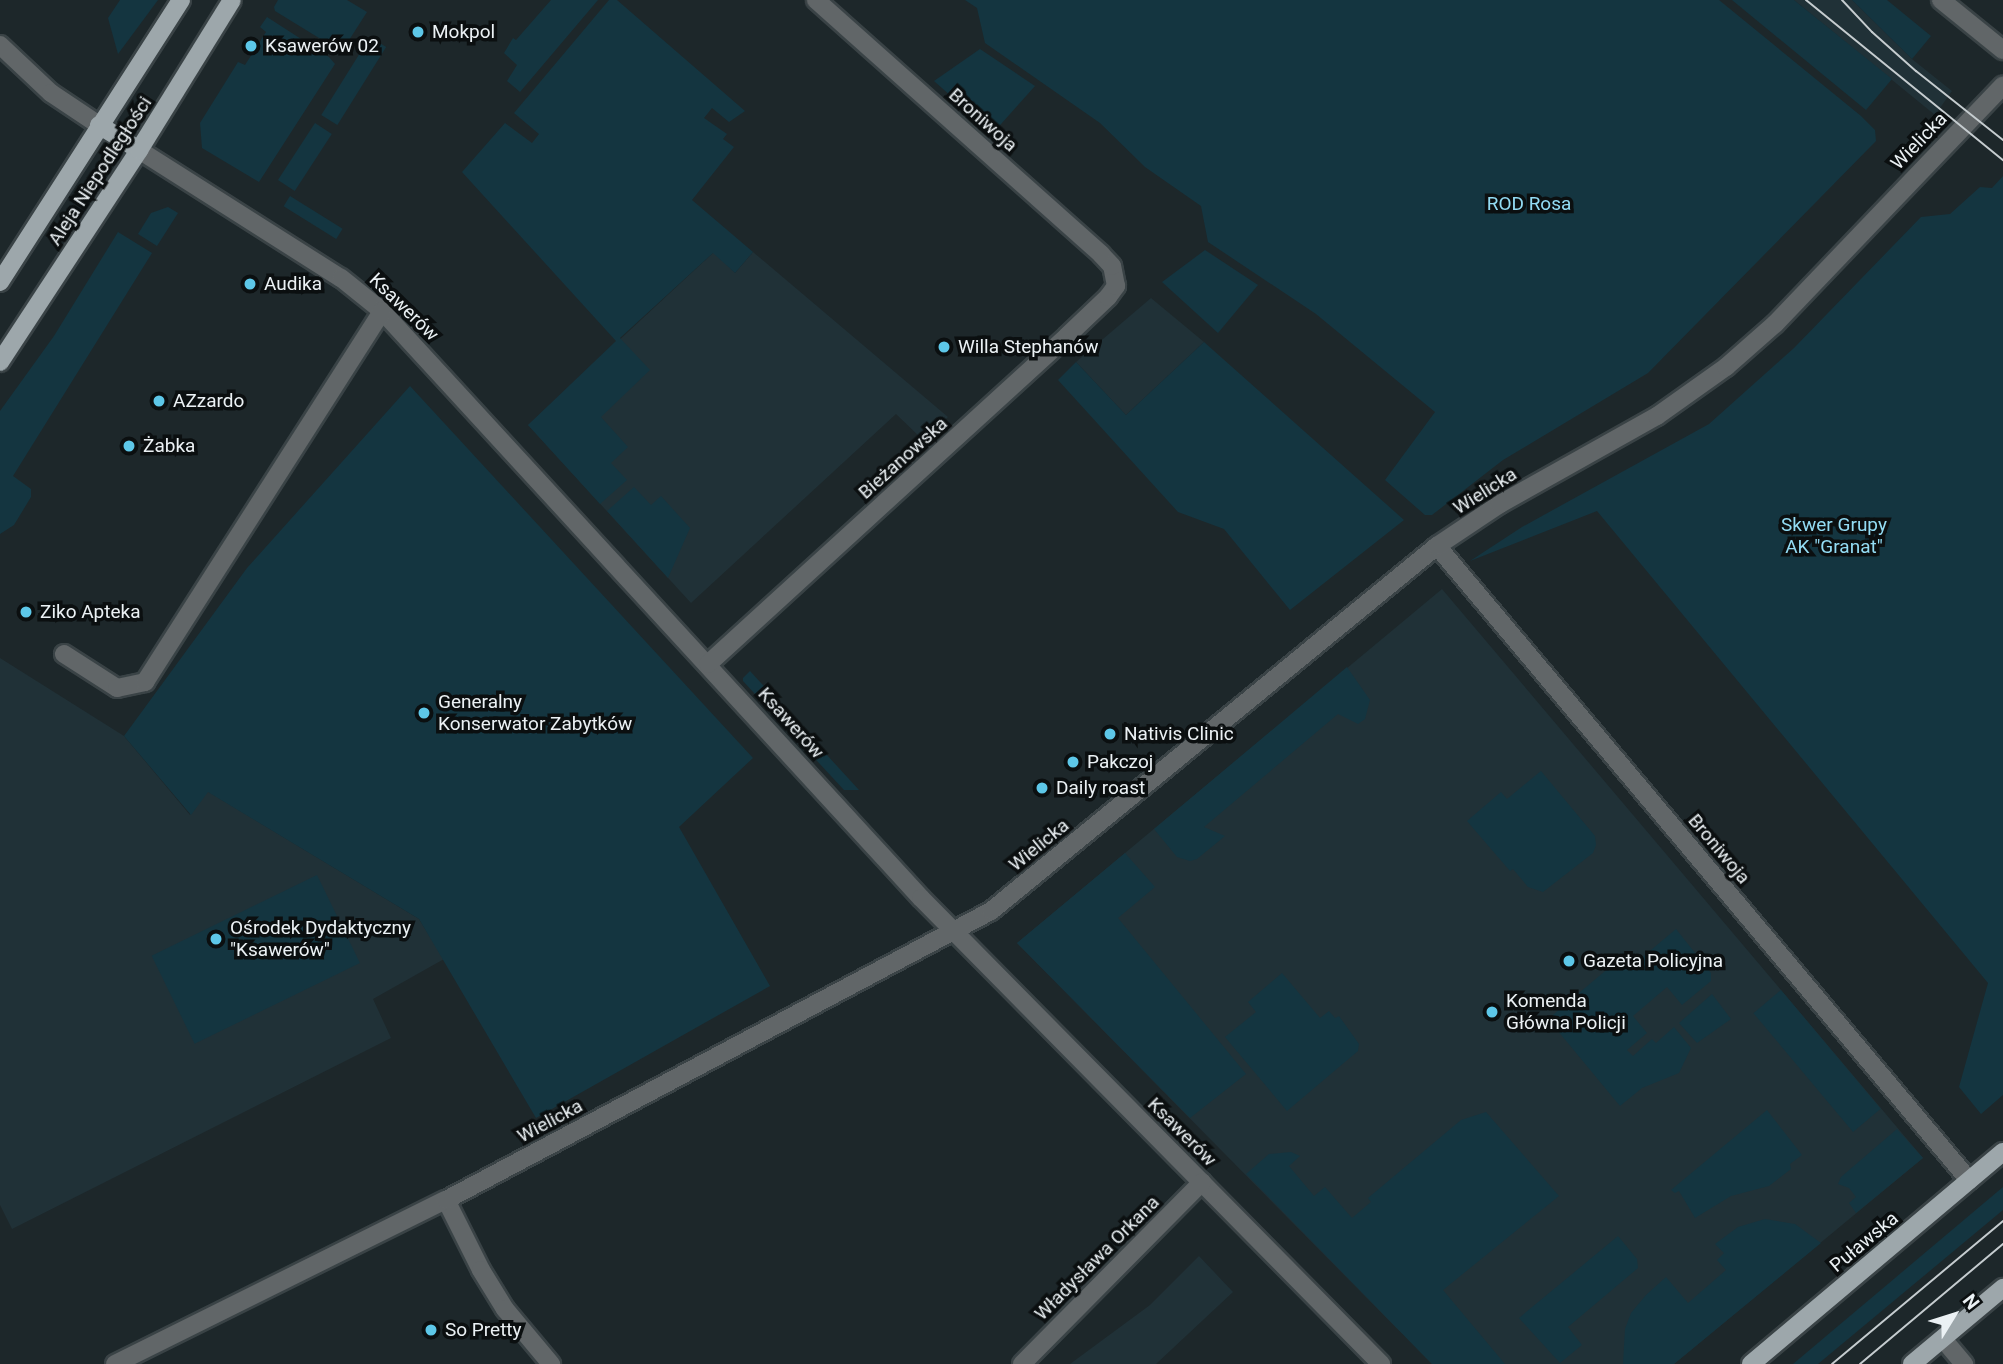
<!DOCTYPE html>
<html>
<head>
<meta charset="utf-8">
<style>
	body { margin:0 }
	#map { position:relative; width:2003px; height:1364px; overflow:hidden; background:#1d272a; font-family:Roboto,sans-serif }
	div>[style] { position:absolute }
	.built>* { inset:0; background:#203137 }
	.green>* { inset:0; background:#143540; transform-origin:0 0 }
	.roads { filter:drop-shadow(2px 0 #3a4346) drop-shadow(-2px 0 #3a4346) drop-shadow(0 2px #3a4346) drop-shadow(0 -2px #3a4346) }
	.minor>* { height:18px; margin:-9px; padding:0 9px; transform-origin:9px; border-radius:9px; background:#616668 }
	.major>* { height:18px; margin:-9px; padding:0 9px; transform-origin:9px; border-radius:9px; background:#9da7ab }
	.tram>* { height:2px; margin:-1px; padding:0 1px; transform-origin:1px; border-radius:1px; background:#c5cccf }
	.dots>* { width:19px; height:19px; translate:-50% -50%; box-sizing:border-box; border:4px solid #0b0f10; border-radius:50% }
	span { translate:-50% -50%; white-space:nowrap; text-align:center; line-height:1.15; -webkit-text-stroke:7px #0b0f10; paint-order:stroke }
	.poi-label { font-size:19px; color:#ebf1f4 }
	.left { translate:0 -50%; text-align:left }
	.street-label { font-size:19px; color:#ebf1f4 }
	.park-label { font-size:19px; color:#93dcf4 }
	.north { position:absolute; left:1919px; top:1280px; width:70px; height:70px; -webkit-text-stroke:5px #0b0f10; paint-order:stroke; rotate:52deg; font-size:19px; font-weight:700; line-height:28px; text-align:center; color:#ebf1f4 }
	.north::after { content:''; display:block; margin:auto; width:24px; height:32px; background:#ebf1f4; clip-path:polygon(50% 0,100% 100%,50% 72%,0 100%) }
</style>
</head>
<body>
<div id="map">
	<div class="built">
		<div style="clip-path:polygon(1794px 0,1852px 0,1912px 59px,1952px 91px,1935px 115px)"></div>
		<div style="clip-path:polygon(714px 252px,735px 273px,753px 252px,948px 417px,923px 440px,896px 414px,691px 603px,528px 425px)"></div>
		<div style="clip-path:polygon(1151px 298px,1204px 342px,1126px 415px,1076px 362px)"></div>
		<div style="clip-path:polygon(1442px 589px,1923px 1158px,1674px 1364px,1432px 1364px,1017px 943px)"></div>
		<div style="clip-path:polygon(0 658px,124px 736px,190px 815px,207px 791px,419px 919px,444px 959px,373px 999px,391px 1038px,12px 1229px,0 1205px)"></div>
		<div style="clip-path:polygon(1199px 1256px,1233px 1292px,1156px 1364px,1070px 1364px,1150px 1305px)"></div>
	</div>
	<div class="green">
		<div style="clip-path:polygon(120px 0,158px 0,118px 54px,108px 18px)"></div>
		<div style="clip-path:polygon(278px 0,347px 0,367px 12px,344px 48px,337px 49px,275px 11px,274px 7px)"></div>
		<div style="clip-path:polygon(551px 0,598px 0,520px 92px,507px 81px,517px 65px,504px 53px,513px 38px,516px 40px)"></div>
		<div style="clip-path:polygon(609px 0,617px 0,745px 111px,729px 122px,712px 108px,704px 118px,727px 134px,723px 139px,734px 147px,692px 200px,753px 252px,735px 273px,713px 253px,620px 338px,650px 370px,601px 417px,628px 447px,611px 463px,627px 480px,600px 504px,528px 425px,616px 341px,462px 172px,505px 123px,532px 143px,539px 134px,514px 113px)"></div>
		<div style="clip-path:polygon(965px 0,1719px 0,1861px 116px,1875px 130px,1876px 141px,1648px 373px,1503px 460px,1432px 515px,1425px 515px,1385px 480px,1435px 412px,1316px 314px,1208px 242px,1201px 206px,1145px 167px,1100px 123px,985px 43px,977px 8px)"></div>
		<div style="clip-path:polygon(1732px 0,1794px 0,1892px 79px,1866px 110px)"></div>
		<div style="clip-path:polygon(1852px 0,1887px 0,1931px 36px,1912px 59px)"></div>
		<div style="clip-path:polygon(267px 17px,329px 57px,335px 64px,259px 182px,202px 148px,200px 123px,238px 62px,245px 65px,266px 32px,260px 27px)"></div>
		<div style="left:370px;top:37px;width:19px;height:92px;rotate:32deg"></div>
		<div style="clip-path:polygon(980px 49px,1035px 86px,993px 133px,934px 81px)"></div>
		<div style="left:315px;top:123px;width:20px;height:68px;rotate:33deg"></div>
		<div style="clip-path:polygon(2003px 176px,2003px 1095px,1981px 1114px,1959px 1087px,1988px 983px,1597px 511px,1470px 561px,1522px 527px,1709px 424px,1794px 348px,1921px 217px,1950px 214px,1980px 187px,1992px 188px)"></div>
		<div style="left:290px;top:196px;width:62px;height:12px;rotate:32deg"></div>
		<div style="clip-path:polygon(168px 207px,178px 213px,157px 246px,138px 234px,151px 213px)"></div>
		<div style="clip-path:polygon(118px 232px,152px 253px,13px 476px,31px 489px,31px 497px,14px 525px,0 534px,0 411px,54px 336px)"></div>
		<div style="clip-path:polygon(1205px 250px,1258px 285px,1218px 333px,1162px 282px)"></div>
		<div style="clip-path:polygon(1204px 342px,1404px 520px,1290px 610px,1224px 529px,1178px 512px,1058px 380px,1076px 362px,1126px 415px)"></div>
		<div style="clip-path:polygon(410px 386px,753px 758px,679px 827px,770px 986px,536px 1118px,419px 919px,208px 792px,191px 815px,124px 736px,247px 568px)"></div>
		<div style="clip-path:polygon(634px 487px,651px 505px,661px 496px,690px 528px,668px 578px,607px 511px)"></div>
		<div style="clip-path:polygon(1347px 667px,1370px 700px,1365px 719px,1358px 724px,1338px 714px,1204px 827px,1225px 836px,1197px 859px,1190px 861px,1177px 857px,1154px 829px)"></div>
		<div style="clip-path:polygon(750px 671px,859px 790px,844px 790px,743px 681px,743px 678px)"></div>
		<div style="clip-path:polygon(1541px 771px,1595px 836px,1596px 845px,1593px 853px,1543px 892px,1528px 887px,1513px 869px,1510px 871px,1467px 821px,1501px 792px,1507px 799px)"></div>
		<div style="clip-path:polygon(1125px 853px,1155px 887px,1118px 918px,1246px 1074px,1190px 1118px,1017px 943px)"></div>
		<div style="left:317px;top:875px;width:98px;height:184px;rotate:64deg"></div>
		<div style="clip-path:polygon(1676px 929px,1711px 973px,1711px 981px,1682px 1005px,1667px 987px,1633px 1016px,1647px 1033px,1627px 1050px,1633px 1056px,1652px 1039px,1656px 1043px,1674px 1027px,1691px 1048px,1679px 1073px,1642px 1088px,1620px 1106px,1548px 1019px,1623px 956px,1632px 966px)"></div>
		<div style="clip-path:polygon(1282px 973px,1320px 1018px,1329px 1011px,1335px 1018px,1339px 1016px,1359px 1044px,1358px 1051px,1287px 1111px,1225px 1037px,1256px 1012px,1248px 1002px)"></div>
		<div style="left:1781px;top:990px;width:155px;height:36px;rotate:50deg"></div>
		<div style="clip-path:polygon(1712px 994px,1731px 1019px,1697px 1043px,1679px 1023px)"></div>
		<div style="clip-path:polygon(1767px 1110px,1802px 1155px,1790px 1164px,1791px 1169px,1769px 1186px,1731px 1196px,1695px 1218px,1679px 1191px,1675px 1193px,1671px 1190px)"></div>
		<div style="clip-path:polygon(1486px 1112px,1559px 1196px,1443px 1290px,1505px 1364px,1432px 1364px,1246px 1174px,1269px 1154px,1291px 1152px,1300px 1156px,1289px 1166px,1314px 1196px,1325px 1187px,1352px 1218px,1371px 1202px,1368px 1198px,1461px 1120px)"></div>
		<div style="clip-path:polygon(1897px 1129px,1923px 1158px,1856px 1213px,1849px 1203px,1856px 1197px,1849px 1188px,1838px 1184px,1841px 1177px)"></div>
		<div style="clip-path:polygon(2003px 1187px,2003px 1210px,1818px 1364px,1793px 1364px)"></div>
		<div style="clip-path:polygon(1765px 1219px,1795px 1224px,1821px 1243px,1674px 1364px,1623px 1364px,1625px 1329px,1631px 1313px,1646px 1295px,1666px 1277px,1688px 1303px,1726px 1270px,1717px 1260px,1724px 1253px,1715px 1244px,1738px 1227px)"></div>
		<div style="clip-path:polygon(1618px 1236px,1637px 1259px,1638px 1268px,1568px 1327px,1582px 1345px,1560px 1363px,1519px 1318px)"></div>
	</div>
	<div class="roads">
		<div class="minor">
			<div style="left:1941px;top:0;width:80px;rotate:38.9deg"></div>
			<div style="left:0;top:45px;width:70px;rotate:43.3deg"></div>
			<div style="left:51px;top:93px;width:58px;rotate:33.7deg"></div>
			<div style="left:139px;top:150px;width:239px;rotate:32.4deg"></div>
			<div style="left:341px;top:278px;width:53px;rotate:38.8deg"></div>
			<div style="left:382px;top:311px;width:797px;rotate:47.44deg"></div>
			<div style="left:921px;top:898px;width:655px;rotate:45.37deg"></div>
			<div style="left:1437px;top:546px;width:828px;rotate:50deg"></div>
			<div style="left:64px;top:654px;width:63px;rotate:32.7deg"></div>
			<div style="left:117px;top:688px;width:29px;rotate:-12deg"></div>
			<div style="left:145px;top:682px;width:440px;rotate:-57.4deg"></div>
			<div style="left:708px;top:664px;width:486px;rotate:-42.4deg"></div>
			<div style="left:1067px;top:336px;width:57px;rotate:-43.6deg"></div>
			<div style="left:1108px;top:297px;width:14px;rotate:-54deg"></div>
			<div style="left:1116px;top:286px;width:20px;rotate:-101deg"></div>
			<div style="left:1112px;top:266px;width:16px;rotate:-133deg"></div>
			<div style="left:1101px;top:254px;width:382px;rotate:-138.3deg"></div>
			<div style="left:446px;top:1200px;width:78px;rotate:63.4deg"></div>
			<div style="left:481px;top:1270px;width:46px;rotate:58.4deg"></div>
			<div style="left:505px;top:1309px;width:72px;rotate:50.1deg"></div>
			<div style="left:1943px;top:1339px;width:33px;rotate:50deg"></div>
			<div style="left:115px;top:1364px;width:369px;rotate:-26.4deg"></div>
			<div style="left:446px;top:1200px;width:617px;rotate:-27.94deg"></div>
			<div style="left:991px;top:911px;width:576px;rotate:-39.3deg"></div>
			<div style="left:1437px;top:546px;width:76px;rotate:-33.7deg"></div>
			<div style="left:1500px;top:504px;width:180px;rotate:-29.3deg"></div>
			<div style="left:1657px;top:416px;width:85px;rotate:-35.4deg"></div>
			<div style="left:1726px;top:367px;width:65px;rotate:-41.3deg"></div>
			<div style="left:1775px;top:324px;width:330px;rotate:-46.3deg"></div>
			<div style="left:1022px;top:1364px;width:256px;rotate:-45.3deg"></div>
		</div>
		<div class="major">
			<div style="left:99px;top:125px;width:47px;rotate:32deg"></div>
			<div style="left:0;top:282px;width:335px;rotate:-57.3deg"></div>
			<div style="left:0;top:362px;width:254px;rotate:-56.7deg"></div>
			<div style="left:139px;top:150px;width:176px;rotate:-58.2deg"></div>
			<div style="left:1751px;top:1364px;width:329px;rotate:-40.1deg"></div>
			<div style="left:1912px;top:1364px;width:119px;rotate:-39.9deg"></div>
		</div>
	</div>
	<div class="tram">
		<div style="left:1806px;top:0;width:254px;rotate:39.1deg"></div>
		<div style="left:1842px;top:0;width:44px;rotate:46.8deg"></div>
		<div style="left:1872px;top:32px;width:59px;rotate:41.6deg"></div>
		<div style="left:1916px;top:71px;width:111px;rotate:38.4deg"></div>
		<div style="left:1832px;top:1364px;width:223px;rotate:-39.9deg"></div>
		<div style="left:1860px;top:1364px;width:187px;rotate:-40deg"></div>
	</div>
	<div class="dots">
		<div style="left:418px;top:32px;background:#5dc7e8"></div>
		<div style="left:251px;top:46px;background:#5dc7e8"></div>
		<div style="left:250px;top:284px;background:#5dc7e8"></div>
		<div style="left:944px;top:347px;background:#5dc7e8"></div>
		<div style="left:159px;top:401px;background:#5dc7e8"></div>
		<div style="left:129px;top:446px;background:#5dc7e8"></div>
		<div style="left:26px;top:612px;background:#5dc7e8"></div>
		<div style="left:424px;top:713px;background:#5dc7e8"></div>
		<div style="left:1110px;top:734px;background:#5dc7e8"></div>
		<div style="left:1073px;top:762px;background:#5dc7e8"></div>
		<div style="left:1042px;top:788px;background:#5dc7e8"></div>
		<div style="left:216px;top:939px;background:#5dc7e8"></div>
		<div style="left:1569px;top:961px;background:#5dc7e8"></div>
		<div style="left:1492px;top:1012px;background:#5dc7e8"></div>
		<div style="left:431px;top:1330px;background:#5dc7e8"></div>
	</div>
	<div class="poi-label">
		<span class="left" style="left:432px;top:32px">Mokpol</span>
		<span class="left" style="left:265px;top:46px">Ksawerów 02</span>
		<span class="left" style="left:264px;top:284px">Audika</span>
		<span class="left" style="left:958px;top:347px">Willa Stephanów</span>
		<span class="left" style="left:173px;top:401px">AZzardo</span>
		<span class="left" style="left:143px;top:446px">Żabka</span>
		<span class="left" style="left:40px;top:612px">Ziko Apteka</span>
		<span class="left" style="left:438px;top:713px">Generalny<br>Konserwator Zabytków</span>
		<span class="left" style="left:1124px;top:734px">Nativis Clinic</span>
		<span class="left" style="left:1087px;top:762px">Pakczoj</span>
		<span class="left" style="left:1056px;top:788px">Daily roast</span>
		<span class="left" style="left:230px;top:939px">Ośrodek Dydaktyczny<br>"Ksawerów"</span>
		<span class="left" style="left:1583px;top:961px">Gazeta Policyjna</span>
		<span class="left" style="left:1506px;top:1012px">Komenda<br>Główna Policji</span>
		<span class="left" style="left:445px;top:1330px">So Pretty</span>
	</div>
	<div class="street-label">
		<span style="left:983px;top:120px;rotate:42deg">Broniwoja</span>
		<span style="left:1919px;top:141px;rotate:-46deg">Wielicka</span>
		<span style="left:100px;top:171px;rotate:-57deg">Aleja Niepodległości</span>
		<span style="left:404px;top:307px;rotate:44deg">Ksawerów</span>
		<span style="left:903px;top:458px;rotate:-42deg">Bieżanowska</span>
		<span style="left:1485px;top:491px;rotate:-32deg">Wielicka</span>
		<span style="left:791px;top:723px;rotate:48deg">Ksawerów</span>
		<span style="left:1039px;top:845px;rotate:-39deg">Wielicka</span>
		<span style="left:1719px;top:849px;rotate:50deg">Broniwoja</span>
		<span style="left:550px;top:1121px;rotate:-28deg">Wielicka</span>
		<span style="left:1182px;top:1132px;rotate:45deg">Ksawerów</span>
		<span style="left:1864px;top:1242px;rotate:-40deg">Puławska</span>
		<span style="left:1097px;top:1258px;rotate:-45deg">Władysława Orkana</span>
	</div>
	<div class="park-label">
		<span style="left:1529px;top:204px">ROD Rosa</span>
		<span style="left:1834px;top:536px">Skwer Grupy<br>AK "Granat"</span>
	</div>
	<div class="north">N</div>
</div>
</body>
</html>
